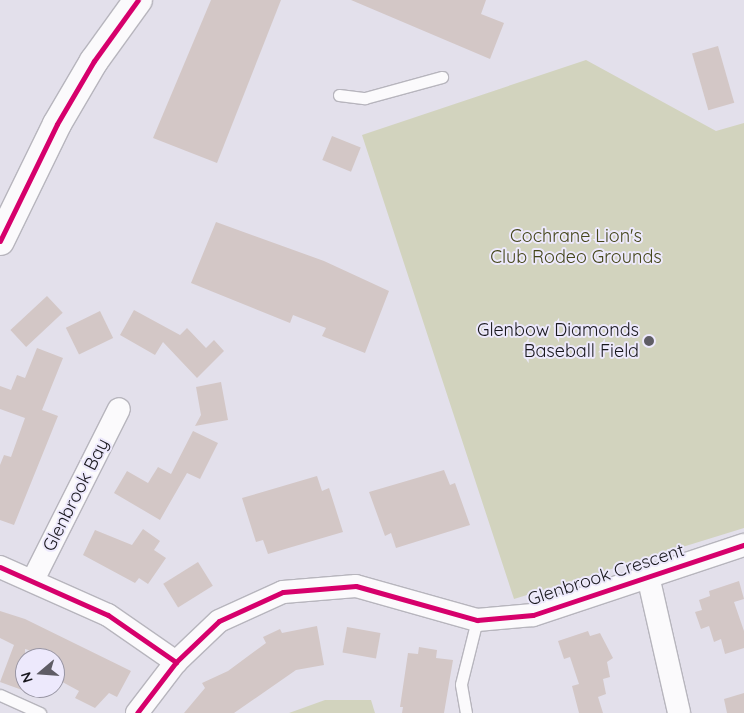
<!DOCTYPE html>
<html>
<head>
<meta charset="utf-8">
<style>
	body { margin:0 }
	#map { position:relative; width:744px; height:713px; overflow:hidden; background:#e3e0eb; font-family:Quicksand,sans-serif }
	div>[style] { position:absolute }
	.green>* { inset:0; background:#d2d3be }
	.building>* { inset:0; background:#d3c7c6; transform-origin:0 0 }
	.roads { filter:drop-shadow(1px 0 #b7b5bd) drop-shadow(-1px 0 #b7b5bd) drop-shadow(0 1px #b7b5bd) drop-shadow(0 -1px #b7b5bd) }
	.lane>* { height:11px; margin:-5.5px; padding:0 5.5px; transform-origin:5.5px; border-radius:5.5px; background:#fbfafc }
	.street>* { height:22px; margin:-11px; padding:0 11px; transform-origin:11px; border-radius:11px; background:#fbfafc }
	.secondary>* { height:28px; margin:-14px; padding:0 14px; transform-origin:14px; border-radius:14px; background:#fbfafc }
	.cycleway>* { height:5px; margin:-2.5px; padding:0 2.5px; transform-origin:2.5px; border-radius:2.5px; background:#d6006c }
	.dots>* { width:14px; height:14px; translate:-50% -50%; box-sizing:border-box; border:2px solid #ede9fc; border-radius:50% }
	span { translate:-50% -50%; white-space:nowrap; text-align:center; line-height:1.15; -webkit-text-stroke:4px #ede9fc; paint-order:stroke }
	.park-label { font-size:18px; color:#444619 }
	.poi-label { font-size:18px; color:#18171d }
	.right { translate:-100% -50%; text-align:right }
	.street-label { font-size:18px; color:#18171d }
	.north { position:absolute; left:15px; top:648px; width:50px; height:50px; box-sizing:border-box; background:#ede9fc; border:1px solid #9895a3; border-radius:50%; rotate:252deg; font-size:14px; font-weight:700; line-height:20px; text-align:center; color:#18171d }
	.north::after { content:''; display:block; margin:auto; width:18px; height:22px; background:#5f5d65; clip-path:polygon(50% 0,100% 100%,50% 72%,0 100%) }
</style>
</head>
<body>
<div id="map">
	<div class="green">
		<div style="clip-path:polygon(586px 60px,716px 131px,744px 123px,744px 528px,514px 599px,362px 135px)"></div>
		<div style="clip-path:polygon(325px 700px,371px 700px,375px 713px,289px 713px)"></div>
	</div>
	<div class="building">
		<div style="clip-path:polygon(211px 0,281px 0,217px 163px,153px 138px)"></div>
		<div style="clip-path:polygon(351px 0,486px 0,481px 14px,504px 23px,490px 59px)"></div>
		<div style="left:718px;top:46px;width:59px;height:27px;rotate:74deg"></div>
		<div style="left:332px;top:136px;width:31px;height:26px;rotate:22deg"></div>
		<div style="clip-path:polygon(216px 222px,324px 261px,389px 291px,365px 353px,322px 336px,326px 328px,293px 315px,290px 323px,191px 283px)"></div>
		<div style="left:47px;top:296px;width:23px;height:50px;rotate:47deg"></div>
		<div style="clip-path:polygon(134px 310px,180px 335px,187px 328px,206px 348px,214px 340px,224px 351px,197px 378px,163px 342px,155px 355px,120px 335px)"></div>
		<div style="left:100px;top:311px;width:30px;height:38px;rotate:64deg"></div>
		<div style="clip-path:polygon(37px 348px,63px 358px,42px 410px,58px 416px,14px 525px,0 520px,0 465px,4px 455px,11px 457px,25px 418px,0 409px,0 386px,11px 390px,17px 375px,25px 378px)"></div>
		<div style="clip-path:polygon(221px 382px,228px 420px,195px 426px,201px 415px,196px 387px)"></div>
		<div style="clip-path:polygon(193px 431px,218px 443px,200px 479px,187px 473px,160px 520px,114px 493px,127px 471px,148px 483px,158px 467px,171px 474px)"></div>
		<div style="clip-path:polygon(444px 470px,450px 485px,455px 483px,470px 525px,396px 548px,391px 533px,385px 536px,369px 492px)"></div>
		<div style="clip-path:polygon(317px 476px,322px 491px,329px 488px,343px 532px,268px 554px,263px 540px,256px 542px,242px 498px)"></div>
		<div style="clip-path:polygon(143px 529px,160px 541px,154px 550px,166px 558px,148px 584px,139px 578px,135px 583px,83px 555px,95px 530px,132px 545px)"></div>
		<div style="left:198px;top:562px;width:28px;height:41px;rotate:58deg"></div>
		<div style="clip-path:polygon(739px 581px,744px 599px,734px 602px,744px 631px,744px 648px,725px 654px,721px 639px,714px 642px,709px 626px,701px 629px,695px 612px,702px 610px,699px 600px,710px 596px,709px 591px)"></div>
		<div style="clip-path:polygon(0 611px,25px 619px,131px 671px,117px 697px,109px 693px,95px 708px,75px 698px,79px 691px,55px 678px,55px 658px,25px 649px,25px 691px,0 682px,14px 645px,0 638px)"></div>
		<div style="clip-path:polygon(317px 626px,324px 665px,296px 670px,234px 713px,184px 713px,205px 688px,202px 683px,228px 671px,266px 643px,263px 637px,280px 629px,282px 633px)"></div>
		<div style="left:347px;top:627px;width:34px;height:26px;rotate:10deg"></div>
		<div style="clip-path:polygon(588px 631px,590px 636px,600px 633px,613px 658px,607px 662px,610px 677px,603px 679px,606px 694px,598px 697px,603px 713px,579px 713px,572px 686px,579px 684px,570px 657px,564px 659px,558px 641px)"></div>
		<div style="clip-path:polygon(419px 647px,437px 650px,436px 658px,453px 660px,444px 713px,402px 713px,403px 707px,400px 707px,408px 653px,418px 654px)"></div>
		<div style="clip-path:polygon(744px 693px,744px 713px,727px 713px,724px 699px)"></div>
	</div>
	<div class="roads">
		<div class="lane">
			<div style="left:339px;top:95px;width:26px;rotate:7deg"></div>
			<div style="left:365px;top:98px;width:80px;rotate:-15.3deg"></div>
			<div style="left:0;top:695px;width:44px;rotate:24.2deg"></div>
			<div style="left:466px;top:713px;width:29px;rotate:-100deg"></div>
			<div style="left:461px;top:684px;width:66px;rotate:-76deg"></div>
		</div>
		<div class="street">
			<div style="left:0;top:567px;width:118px;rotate:24deg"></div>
			<div style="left:108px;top:615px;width:83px;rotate:34.7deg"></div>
			<div style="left:648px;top:576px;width:140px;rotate:77.2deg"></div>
			<div style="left:33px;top:580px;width:191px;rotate:-63.3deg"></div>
			<div style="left:137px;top:713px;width:64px;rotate:-52.6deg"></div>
			<div style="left:176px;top:662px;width:59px;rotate:-43.6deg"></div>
			<div style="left:219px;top:621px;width:70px;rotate:-24.4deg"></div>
			<div style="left:283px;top:592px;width:73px;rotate:-4.7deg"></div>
			<div style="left:356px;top:586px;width:126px;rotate:15.7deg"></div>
			<div style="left:477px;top:620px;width:56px;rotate:-5.1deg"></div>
			<div style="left:533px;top:615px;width:222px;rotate:-18.4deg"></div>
		</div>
		<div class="secondary">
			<div style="left:0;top:241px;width:130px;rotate:-64deg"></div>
			<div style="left:57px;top:124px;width:73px;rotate:-59.6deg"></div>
			<div style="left:94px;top:61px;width:75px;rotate:-54.2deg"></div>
		</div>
	</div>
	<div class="cycleway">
		<div style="left:0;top:241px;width:130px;rotate:-64deg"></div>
		<div style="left:57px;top:124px;width:73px;rotate:-59.6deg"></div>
		<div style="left:94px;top:61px;width:75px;rotate:-54.2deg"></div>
		<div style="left:0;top:567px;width:118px;rotate:24deg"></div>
		<div style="left:108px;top:615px;width:83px;rotate:34.7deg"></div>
		<div style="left:137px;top:713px;width:64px;rotate:-52.6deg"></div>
		<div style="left:176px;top:662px;width:59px;rotate:-43.6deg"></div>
		<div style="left:219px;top:621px;width:70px;rotate:-24.4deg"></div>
		<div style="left:283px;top:592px;width:73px;rotate:-4.7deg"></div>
		<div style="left:356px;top:586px;width:126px;rotate:15.7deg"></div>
		<div style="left:477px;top:620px;width:56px;rotate:-5.1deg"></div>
		<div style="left:533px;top:615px;width:222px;rotate:-18.4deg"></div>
	</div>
	<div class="dots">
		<div style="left:649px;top:341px;background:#5f5d65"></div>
	</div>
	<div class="park-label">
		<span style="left:576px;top:247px">Cochrane Lion's<br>Club Rodeo Grounds</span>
	</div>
	<div class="poi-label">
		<span class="right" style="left:639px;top:341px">Glenbow Diamonds<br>Baseball Field</span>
	</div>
	<div class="street-label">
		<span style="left:76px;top:495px;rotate:-63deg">Glenbrook Bay</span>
		<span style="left:606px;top:575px;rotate:-18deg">Glenbrook Crescent</span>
	</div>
	<div class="north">N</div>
</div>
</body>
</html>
